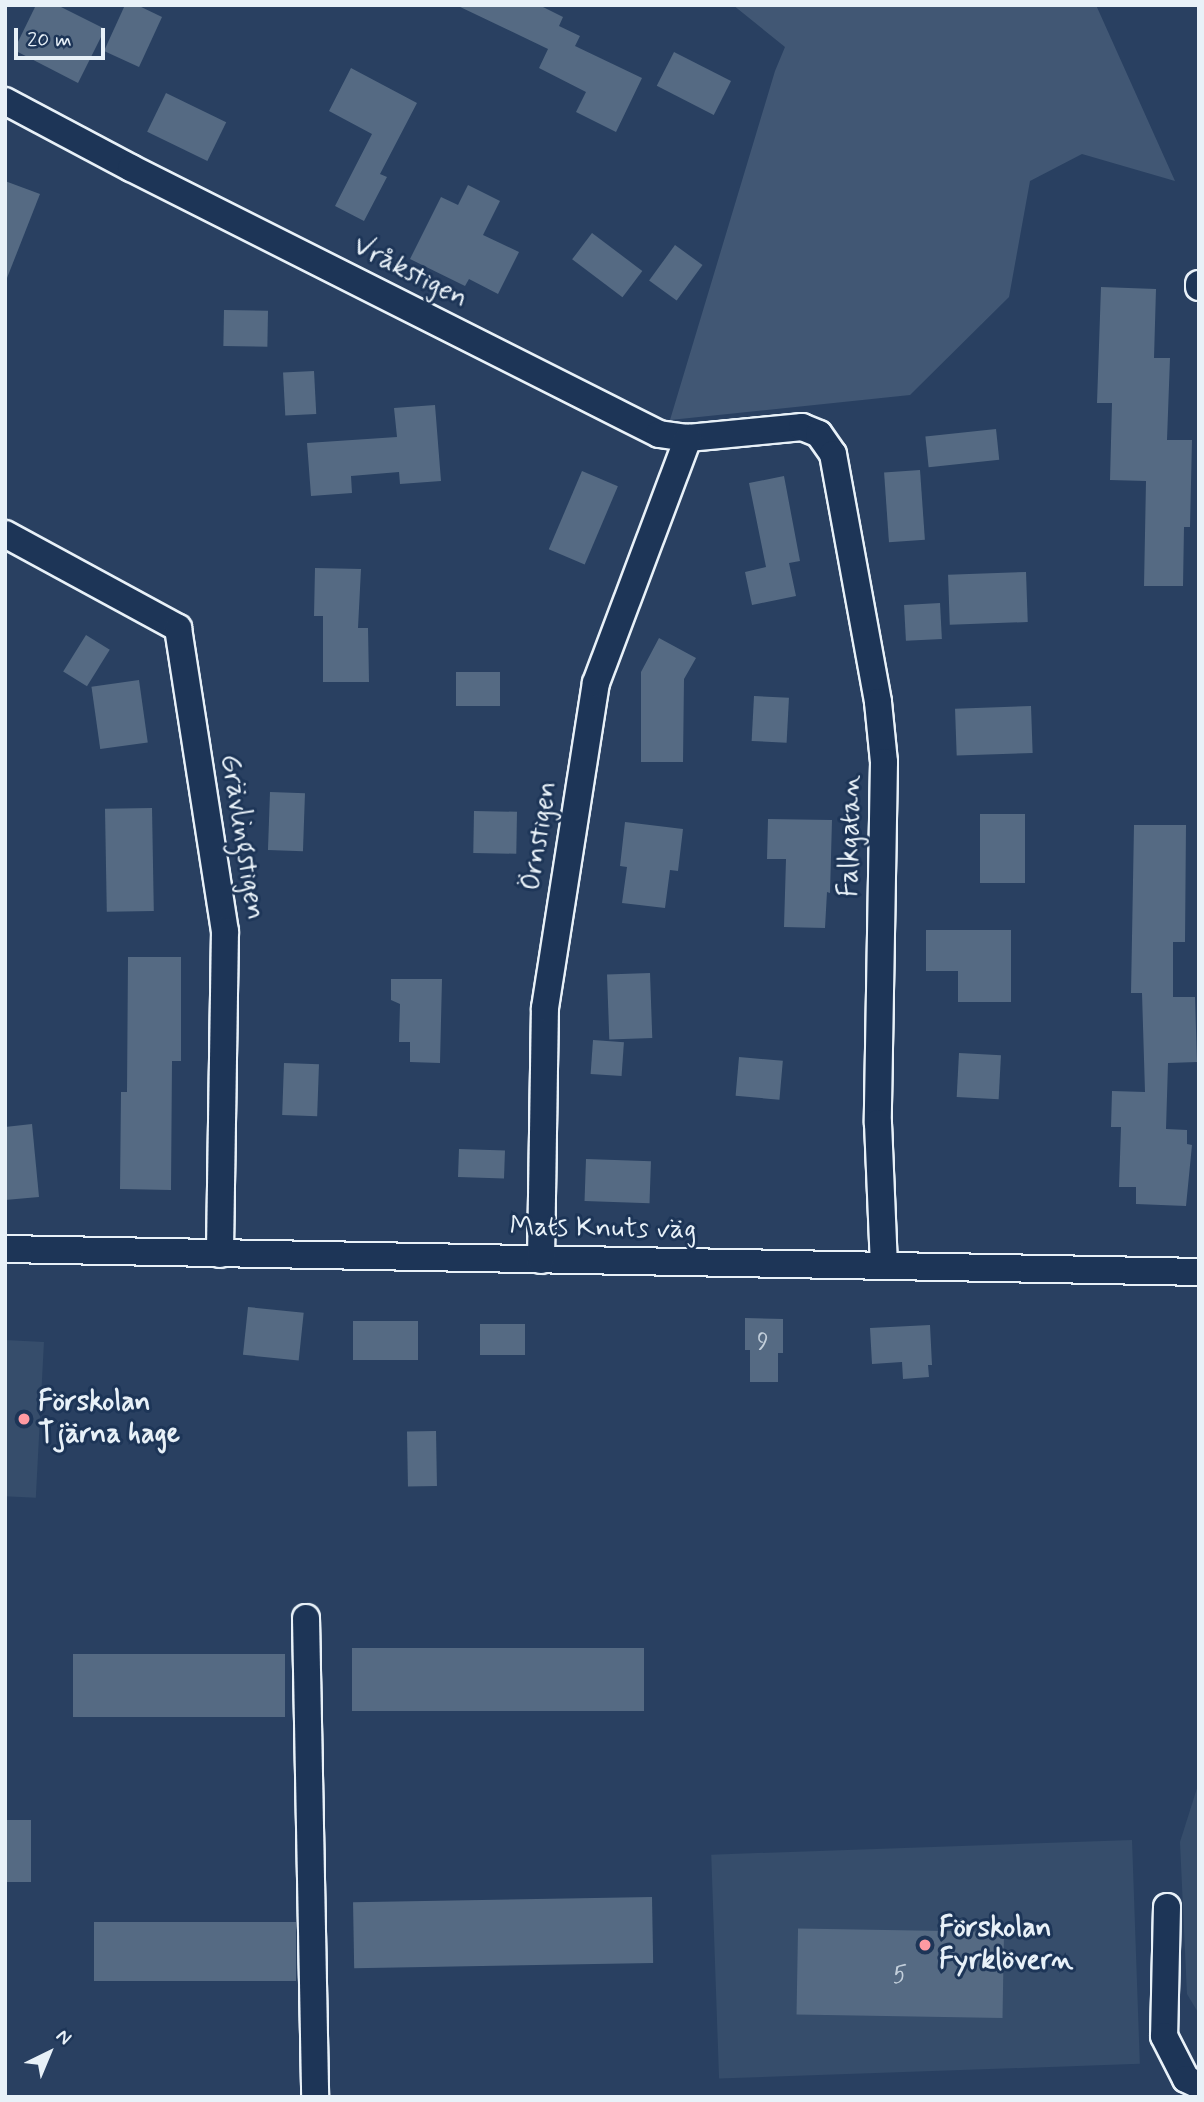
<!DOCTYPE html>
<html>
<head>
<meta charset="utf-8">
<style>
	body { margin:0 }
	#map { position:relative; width:1204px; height:2102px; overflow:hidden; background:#294061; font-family:Mynerve,sans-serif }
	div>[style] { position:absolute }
	.built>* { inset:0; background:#364d6b; transform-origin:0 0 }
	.green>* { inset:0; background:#415774 }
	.building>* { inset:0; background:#556a83; transform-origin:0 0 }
	.roads { filter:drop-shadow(2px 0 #e8f1f8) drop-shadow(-2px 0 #e8f1f8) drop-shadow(0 2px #e8f1f8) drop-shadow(0 -2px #e8f1f8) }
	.street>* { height:26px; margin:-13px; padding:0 13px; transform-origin:13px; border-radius:13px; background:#1d3557 }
	.dots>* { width:19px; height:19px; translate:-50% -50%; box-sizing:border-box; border:4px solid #1d3557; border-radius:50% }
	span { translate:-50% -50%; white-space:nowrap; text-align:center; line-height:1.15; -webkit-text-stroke:6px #1d3557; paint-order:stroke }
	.number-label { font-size:24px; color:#c3cfdb }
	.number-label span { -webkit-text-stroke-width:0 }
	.street-label { font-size:28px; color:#e8f1f8 }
	.poi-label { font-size:28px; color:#e8f1f8; font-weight:700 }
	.left { translate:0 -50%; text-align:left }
	.frame { position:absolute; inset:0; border:7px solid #e8f1f8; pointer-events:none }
	.north { position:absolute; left:14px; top:2018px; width:70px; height:70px; -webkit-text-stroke:5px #1d3557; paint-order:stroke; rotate:43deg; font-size:19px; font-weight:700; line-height:28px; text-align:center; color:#e8f1f8 }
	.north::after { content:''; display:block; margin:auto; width:24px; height:32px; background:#e8f1f8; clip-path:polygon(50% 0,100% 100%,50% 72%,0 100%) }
	.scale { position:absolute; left:14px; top:28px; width:91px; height:32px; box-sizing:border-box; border:4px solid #e8f1f8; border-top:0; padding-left:9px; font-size:21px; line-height:24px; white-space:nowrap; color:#e8f1f8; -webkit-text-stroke:5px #1d3557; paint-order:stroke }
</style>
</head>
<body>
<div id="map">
	<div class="built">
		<div style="left:5px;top:1340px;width:39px;height:156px;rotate:3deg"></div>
		<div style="clip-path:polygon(1199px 1782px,1199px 2014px,1187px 1994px,1180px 1842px)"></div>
		<div style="left:1132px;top:1840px;width:224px;height:421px;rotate:88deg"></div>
	</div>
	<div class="green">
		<div style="clip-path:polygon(733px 5px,1096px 5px,1175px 181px,1082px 154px,1030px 181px,1009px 297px,910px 395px,670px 420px,775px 71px,785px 47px)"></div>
	</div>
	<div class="building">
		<div style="clip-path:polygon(36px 5px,57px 5px,105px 29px,78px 83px,14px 50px)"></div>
		<div style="clip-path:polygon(125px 5px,137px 5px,162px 17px,139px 67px,104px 51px)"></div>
		<div style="clip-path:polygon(456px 5px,539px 5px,563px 17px,559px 26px,580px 36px,575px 46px,642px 78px,616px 132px,576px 112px,586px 92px,539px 68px,548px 49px)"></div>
		<div style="left:674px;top:52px;width:64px;height:38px;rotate:27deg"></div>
		<div style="clip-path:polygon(351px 68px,417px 103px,380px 174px,387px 177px,364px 221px,335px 206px,372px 134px,329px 111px)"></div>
		<div style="left:166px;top:93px;width:67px;height:43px;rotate:26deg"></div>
		<div style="clip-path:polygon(5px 181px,40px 194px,7px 278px,5px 278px)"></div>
		<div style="clip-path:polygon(468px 185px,500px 201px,483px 235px,519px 252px,498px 294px,469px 279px,465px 286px,410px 259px,441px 197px,458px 205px)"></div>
		<div style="left:592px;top:233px;width:63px;height:33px;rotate:37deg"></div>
		<div style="left:675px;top:245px;width:34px;height:44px;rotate:36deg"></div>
		<div style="clip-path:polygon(1101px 287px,1156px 289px,1154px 358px,1170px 358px,1167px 440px,1192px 440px,1190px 527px,1184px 527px,1183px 586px,1144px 586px,1146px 481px,1110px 480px,1112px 403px,1097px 403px)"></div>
		<div style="left:224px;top:310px;width:44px;height:36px;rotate:1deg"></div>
		<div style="left:314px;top:371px;width:43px;height:31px;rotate:87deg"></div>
		<div style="clip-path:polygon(435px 405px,441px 481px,400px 484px,399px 472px,351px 476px,352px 493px,311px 496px,307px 443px,397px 437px,394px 408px)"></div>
		<div style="left:996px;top:429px;width:31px;height:71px;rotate:84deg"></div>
		<div style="left:920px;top:470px;width:70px;height:36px;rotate:86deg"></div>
		<div style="left:582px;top:471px;width:39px;height:85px;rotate:23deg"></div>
		<div style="clip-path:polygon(784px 476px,800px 561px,789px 563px,796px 596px,752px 605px,745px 572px,766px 567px,749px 483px)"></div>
		<div style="clip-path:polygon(315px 568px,361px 569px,358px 628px,368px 628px,369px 682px,323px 682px,323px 616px,314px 616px)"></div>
		<div style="left:1026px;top:572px;width:50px;height:78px;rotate:88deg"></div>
		<div style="left:940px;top:603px;width:36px;height:36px;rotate:87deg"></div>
		<div style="left:86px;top:635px;width:28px;height:43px;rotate:32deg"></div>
		<div style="clip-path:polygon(659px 638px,696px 658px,684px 679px,683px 762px,641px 762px,641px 672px)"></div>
		<div style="left:500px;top:672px;width:34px;height:44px;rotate:90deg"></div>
		<div style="left:139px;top:680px;width:63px;height:48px;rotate:82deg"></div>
		<div style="left:754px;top:696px;width:35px;height:45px;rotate:3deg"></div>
		<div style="left:1031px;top:706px;width:47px;height:76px;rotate:88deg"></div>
		<div style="left:270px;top:792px;width:35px;height:58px;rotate:2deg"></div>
		<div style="left:152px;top:808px;width:103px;height:47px;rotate:89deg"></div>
		<div style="left:474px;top:811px;width:43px;height:42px;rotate:1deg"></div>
		<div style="left:980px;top:814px;width:45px;height:69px"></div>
		<div style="clip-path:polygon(768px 819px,832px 820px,830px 893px,827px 892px,825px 928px,784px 927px,786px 859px,767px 859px)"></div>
		<div style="clip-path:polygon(625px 822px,683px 829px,678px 871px,670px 870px,665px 908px,622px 903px,627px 867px,620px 866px)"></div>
		<div style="clip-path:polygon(1134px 825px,1186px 825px,1185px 942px,1173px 942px,1173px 997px,1195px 997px,1197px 1062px,1168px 1063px,1166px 1129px,1187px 1130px,1187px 1144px,1192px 1145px,1186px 1206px,1136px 1204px,1136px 1187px,1119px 1187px,1121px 1127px,1111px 1127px,1112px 1091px,1145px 1092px,1142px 993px,1131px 993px)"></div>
		<div style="clip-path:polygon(926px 930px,1011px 930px,1011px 1002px,958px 1002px,958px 971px,926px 971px)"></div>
		<div style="clip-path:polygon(128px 957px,181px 957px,181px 1061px,172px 1061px,171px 1190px,120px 1189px,121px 1092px,127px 1092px)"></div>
		<div style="left:650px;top:973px;width:65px;height:43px;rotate:88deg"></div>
		<div style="clip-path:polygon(391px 979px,442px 979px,440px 1063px,410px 1062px,410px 1042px,399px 1042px,400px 1004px,391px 1000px)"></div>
		<div style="left:593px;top:1040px;width:31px;height:34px;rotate:4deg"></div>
		<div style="left:959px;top:1053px;width:42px;height:44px;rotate:3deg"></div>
		<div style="left:739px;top:1057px;width:44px;height:39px;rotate:5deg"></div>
		<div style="left:284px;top:1063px;width:35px;height:52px;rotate:2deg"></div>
		<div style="clip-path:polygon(32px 1124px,39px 1197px,5px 1200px,5px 1127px)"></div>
		<div style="left:459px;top:1149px;width:46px;height:28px;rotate:2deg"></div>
		<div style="left:586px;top:1159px;width:65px;height:42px;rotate:2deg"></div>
		<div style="left:248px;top:1307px;width:56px;height:48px;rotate:6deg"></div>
		<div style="clip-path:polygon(745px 1318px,783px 1319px,783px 1353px,778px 1353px,778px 1382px,750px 1382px,750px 1350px,745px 1350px)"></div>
		<div style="left:353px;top:1321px;width:65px;height:39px"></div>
		<div style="left:480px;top:1324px;width:45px;height:31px"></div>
		<div style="clip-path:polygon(930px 1325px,932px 1365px,928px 1365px,929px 1377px,903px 1379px,902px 1362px,872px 1364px,870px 1328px)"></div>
		<div style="left:436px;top:1431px;width:55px;height:29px;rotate:89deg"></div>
		<div style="left:352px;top:1648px;width:292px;height:63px"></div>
		<div style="left:73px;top:1654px;width:212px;height:63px"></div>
		<div style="left:5px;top:1820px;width:26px;height:62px"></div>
		<div style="left:652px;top:1897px;width:66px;height:299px;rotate:89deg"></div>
		<div style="left:94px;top:1922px;width:202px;height:59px"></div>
		<div style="left:1004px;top:1932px;width:86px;height:206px;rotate:91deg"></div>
	</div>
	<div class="roads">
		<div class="street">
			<div style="left:5px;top:101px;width:143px;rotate:28deg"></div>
			<div style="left:131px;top:168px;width:591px;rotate:26.74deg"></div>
			<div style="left:659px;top:434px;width:29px;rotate:8deg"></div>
			<div style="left:688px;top:438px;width:115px;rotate:-5.5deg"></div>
			<div style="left:802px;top:427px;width:18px;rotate:22deg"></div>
			<div style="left:819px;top:434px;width:24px;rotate:55deg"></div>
			<div style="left:833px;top:454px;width:252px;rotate:79.7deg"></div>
			<div style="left:878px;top:702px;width:60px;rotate:84.3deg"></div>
			<div style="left:884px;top:762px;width:361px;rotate:91deg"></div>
			<div style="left:878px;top:1123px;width:143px;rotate:87.6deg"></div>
			<div style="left:1199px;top:284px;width:3px;rotate:90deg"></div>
			<div style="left:5px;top:534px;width:197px;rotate:28.5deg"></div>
			<div style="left:178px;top:628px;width:307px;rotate:81.2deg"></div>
			<div style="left:225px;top:931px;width:323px;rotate:90.9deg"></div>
			<div style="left:5px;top:1249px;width:1194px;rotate:1.1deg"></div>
			<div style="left:541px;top:1260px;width:252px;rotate:-89.1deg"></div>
			<div style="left:545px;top:1008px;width:329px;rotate:-81.1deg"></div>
			<div style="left:596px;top:683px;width:262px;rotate:-69.4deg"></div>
			<div style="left:306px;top:1618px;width:479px;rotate:88.9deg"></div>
			<div style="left:1167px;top:1907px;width:129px;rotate:91.3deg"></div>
			<div style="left:1164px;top:2036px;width:48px;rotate:62.9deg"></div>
			<div style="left:1186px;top:2079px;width:14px;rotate:25deg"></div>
		</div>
	</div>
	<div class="dots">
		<div style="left:24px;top:1419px;background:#ff9aa2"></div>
		<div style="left:925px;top:1945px;background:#ff9aa2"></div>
	</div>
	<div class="number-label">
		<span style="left:763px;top:1343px">9</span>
		<span style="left:900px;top:1976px">5</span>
	</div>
	<div class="street-label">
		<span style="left:410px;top:273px;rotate:27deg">Vråkstigen</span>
		<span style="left:540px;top:836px;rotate:-81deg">Örnstigen</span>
		<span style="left:851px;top:836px;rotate:-89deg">Falkgatan</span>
		<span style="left:242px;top:837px;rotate:81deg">Grävlingstigen</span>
		<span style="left:603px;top:1229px;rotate:1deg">Mats Knuts väg</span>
	</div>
	<div class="poi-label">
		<span class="left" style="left:38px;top:1419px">Förskolan<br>Tjärna hage</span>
		<span class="left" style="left:939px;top:1945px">Förskolan<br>Fyrklövern</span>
	</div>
	<div class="frame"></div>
	<div class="north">N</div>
	<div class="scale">20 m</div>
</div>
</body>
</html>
